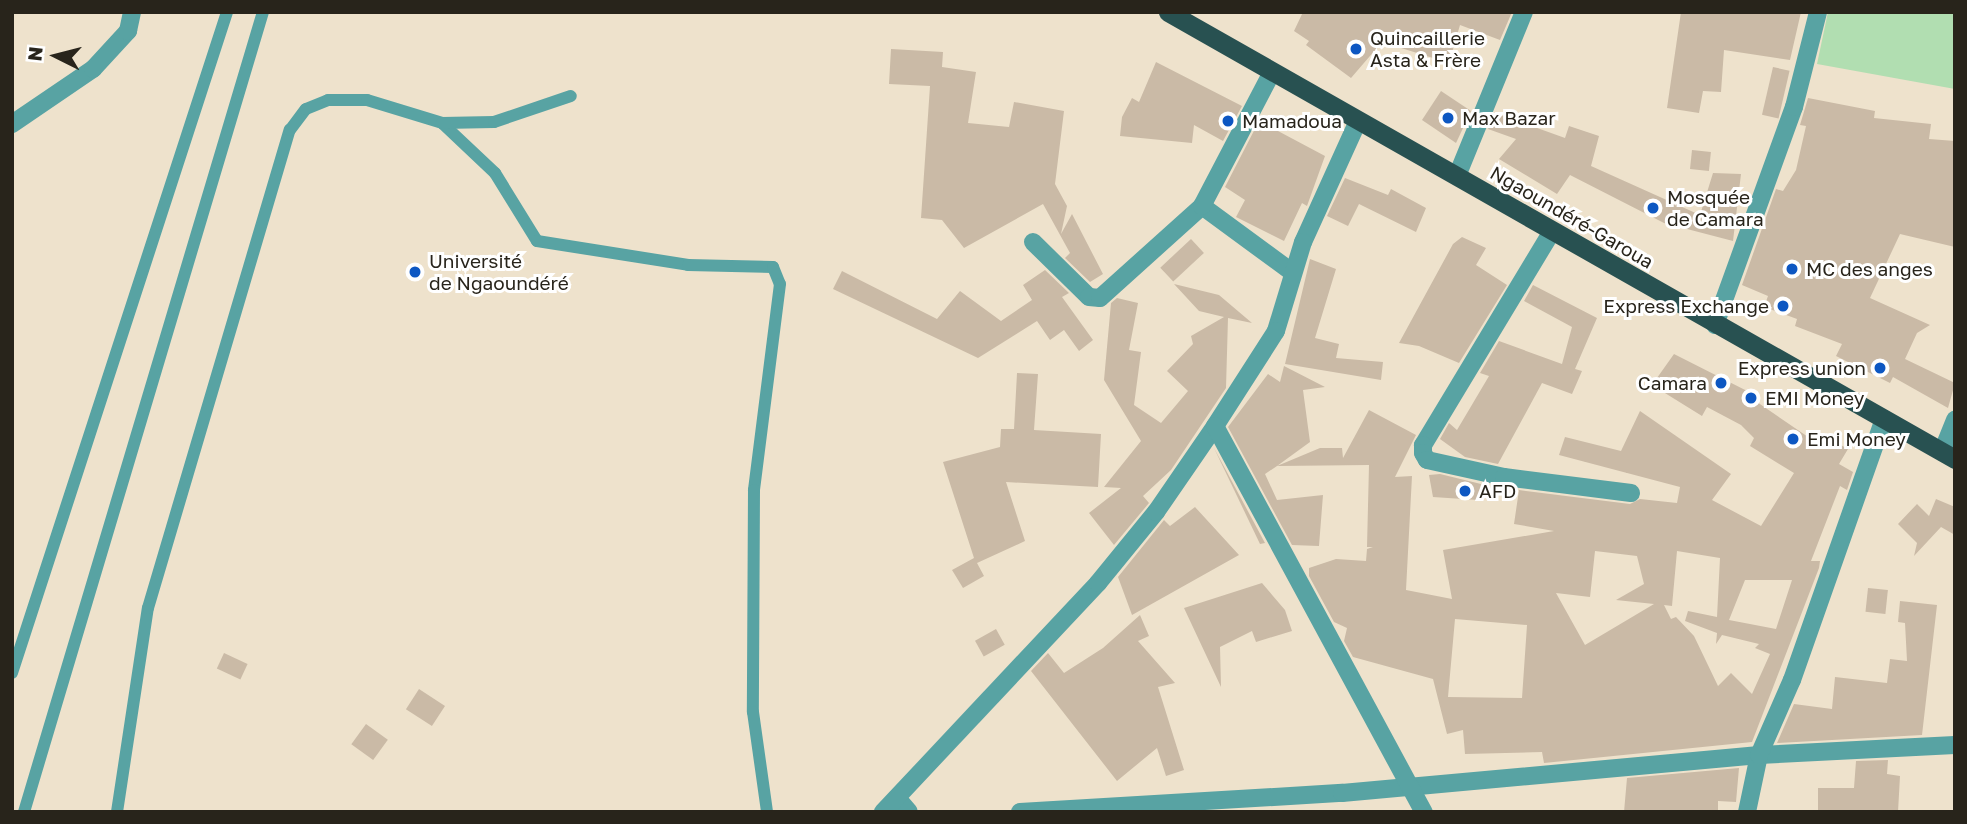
<!DOCTYPE html>
<html>
<head>
<meta charset="utf-8">
<style>
	body { margin:0 }
	#map { position:relative; width:1967px; height:824px; overflow:hidden; background:#eee2cc; font-family:"Golos Text",sans-serif }
	div>[style] { position:absolute }
	.green>* { inset:0; background:#b1deb1 }
	.building>* { inset:0; background:#cabaa6; transform-origin:0 0 }
	.service>* { height:12px; margin:-6px; padding:0 6px; transform-origin:6px; border-radius:6px; background:#58a3a3 }
	.minor>* { height:18px; margin:-9px; padding:0 9px; transform-origin:9px; border-radius:9px; background:#58a3a3 }
	.tertiary>* { height:18px; margin:-9px; padding:0 9px; transform-origin:9px; border-radius:9px; background:#58a3a3 }
	.trunk>* { height:19px; margin:-9.5px; padding:0 9.5px; transform-origin:9.5px; border-radius:9.5px; background:#285151 }
	.dots>* { width:19px; height:19px; translate:-50% -50%; box-sizing:border-box; border:4px solid #fff; border-radius:50% }
	span { translate:-50% -50%; white-space:nowrap; text-align:center; line-height:1.15; -webkit-text-stroke:6px #fff; paint-order:stroke }
	.poi-label { font-size:19px; color:#28241b }
	.left { translate:0 -50%; text-align:left }
	.right { translate:-100% -50%; text-align:right }
	.street-label { font-size:19px; color:#28241b }
	.frame { position:absolute; inset:0; border:14px solid #28241b; pointer-events:none }
	.north { position:absolute; left:21px; top:21px; width:70px; height:70px; -webkit-text-stroke:5px #fff; paint-order:stroke; rotate:276deg; font-size:19px; font-weight:700; line-height:28px; text-align:center; color:#28241b }
	.north::after { content:''; display:block; margin:auto; width:24px; height:32px; background:#28241b; clip-path:polygon(50% 0,100% 100%,50% 72%,0 100%) }
</style>
</head>
<body>
<div id="map">
	<div class="green">
		<div style="clip-path:polygon(1828px 12px,1955px 12px,1955px 89px,1817px 64px)"></div>
	</div>
	<div class="building">
		<div style="clip-path:polygon(1303px 12px,1512px 12px,1500px 40px,1460px 25px,1449px 63px,1382px 42px,1351px 78px,1306px 45px,1309px 41px,1294px 31px)"></div>
		<div style="clip-path:polygon(1681px 12px,1801px 12px,1790px 60px,1724px 50px,1721px 92px,1703px 91px,1699px 113px,1667px 108px)"></div>
		<div style="clip-path:polygon(891px 49px,943px 52px,942px 67px,976px 72px,968px 123px,1009px 127px,1014px 102px,1064px 111px,1055px 184px,1067px 206px,1061px 234px,1072px 214px,1103px 274px,1090px 282px,1065px 258px,1070px 253px,1043px 204px,964px 248px,942px 220px,921px 218px,930px 86px,889px 84px)"></div>
		<div style="clip-path:polygon(1156px 62px,1242px 106px,1223px 141px,1194px 125px,1192px 143px,1120px 136px,1122px 117px,1132px 98px,1139px 102px)"></div>
		<div style="left:1773px;top:67px;width:17px;height:49px;rotate:13deg"></div>
		<div style="clip-path:polygon(1441px 91px,1471px 111px,1456px 143px,1422px 120px)"></div>
		<div style="clip-path:polygon(1808px 98px,1875px 111px,1874px 118px,1931px 124px,1929px 139px,1955px 141px,1955px 247px,1900px 234px,1870px 298px,1930px 325px,1917px 333px,1905px 359px,1955px 383px,1948px 408px,1893px 377px,1890px 383px,1836px 356px,1842px 344px,1795px 326px,1797px 319px,1764px 307px,1768px 296px,1742px 285px,1776px 189px,1783px 191px,1796px 170px,1806px 126px,1800px 125px)"></div>
		<div style="clip-path:polygon(1495px 113px,1565px 138px,1569px 126px,1599px 136px,1591px 166px,1700px 215px,1713px 173px,1741px 174px,1733px 241px,1664px 223px,1570px 175px,1557px 194px,1499px 159px,1516px 139px,1488px 129px)"></div>
		<div style="clip-path:polygon(1259px 121px,1325px 156px,1307px 206px,1302px 203px,1284px 241px,1236px 217px,1245px 200px,1225px 187px)"></div>
		<div style="left:1692px;top:150px;width:19px;height:19px;rotate:6deg"></div>
		<div style="clip-path:polygon(1345px 178px,1388px 195px,1391px 189px,1426px 208px,1416px 232px,1359px 204px,1348px 226px,1327px 216px)"></div>
		<div style="clip-path:polygon(1462px 237px,1486px 248px,1476px 265px,1507px 285px,1459px 363px,1419px 346px,1399px 343px,1453px 244px)"></div>
		<div style="left:1191px;top:239px;width:19px;height:42px;rotate:47deg"></div>
		<div style="clip-path:polygon(1310px 259px,1336px 269px,1315px 338px,1339px 344px,1336px 358px,1383px 362px,1381px 380px,1285px 364px)"></div>
		<div style="clip-path:polygon(1045px 270px,1069px 293px,1062px 297px,1093px 340px,1079px 351px,1064px 330px,1050px 340px,1037px 321px,978px 358px,833px 289px,842px 271px,937px 319px,960px 291px,1001px 321px,1032px 300px,1023px 285px)"></div>
		<div style="clip-path:polygon(1174px 284px,1219px 295px,1252px 323px,1228px 318px,1226px 388px,1171px 470px,1143px 496px,1149px 503px,1114px 545px,1089px 513px,1121px 488px,1104px 487px,1141px 441px,1104px 380px,1111px 303px,1117px 298px,1138px 303px,1129px 350px,1141px 352px,1134px 405px,1161px 423px,1188px 391px,1167px 371px,1193px 344px,1191px 336px,1224px 317px,1199px 311px)"></div>
		<div style="clip-path:polygon(1533px 285px,1597px 318px,1575px 369px,1582px 371px,1572px 394px,1542px 383px,1498px 464px,1465px 457px,1440px 439px,1449px 423px,1457px 430px,1489px 376px,1480px 373px,1499px 341px,1562px 364px,1572px 327px,1524px 301px)"></div>
		<div style="clip-path:polygon(evenodd,1674px 354px,1757px 396px,1754px 400px,1814px 441px,1819px 433px,1848px 449px,1839px 464px,1853px 472px,1847px 490px,1840px 486px,1811px 561px,1820px 561px,1819px 568px,1752px 742px,1544px 763px,1542px 752px,1465px 754px,1463px 730px,1447px 734px,1433px 679px,1353px 657px,1344px 641px,1347px 628px,1334px 622px,1309px 576px,1309px 568px,1336px 559px,1366px 561px,1367px 549px,1373px 547px,1367px 547px,1369px 465px,1277px 466px,1265px 474px,1277px 500px,1323px 495px,1319px 546px,1292px 545px,1228px 427px,1268px 374px,1280px 382px,1284px 366px,1325px 387px,1303px 390px,1310px 442px,1277px 466px,1320px 448px,1342px 448px,1343px 458px,1369px 410px,1416px 435px,1395px 477px,1412px 476px,1406px 590px,1452px 599px,1443px 550px,1554px 531px,1514px 524px,1519px 490px,1630px 504px,1640px 499px,1677px 503px,1680px 487px,1559px 455px,1565px 437px,1621px 451px,1640px 411px,1731px 474px,1712px 500px,1761px 526px,1794px 473px,1750px 446px,1754px 438px,1741px 425px,1707px 407px,1702px 416px,1652px 385px,1674px 354px,1595px 551px,1637px 556px,1644px 584px,1616px 600px,1654px 604px,1585px 645px,1556px 593px,1590px 597px,1595px 551px,1674px 354px,1677px 551px,1720px 558px,1717px 617px,1688px 611px,1685px 621px,1717px 633px,1716px 644px,1722px 635px,1759px 644px,1755px 648px,1770px 654px,1752px 694px,1731px 673px,1718px 686px,1694px 636px,1676px 617px,1671px 619px,1664px 605px,1672px 606px,1677px 551px,1674px 354px,1745px 580px,1792px 580px,1776px 629px,1729px 620px,1745px 580px,1674px 354px,1455px 619px,1527px 625px,1522px 698px,1448px 697px,1455px 619px)"></div>
		<div style="clip-path:polygon(1017px 373px,1038px 374px,1034px 430px,1101px 434px,1098px 487px,1006px 482px,1025px 541px,977px 563px,984px 576px,963px 588px,952px 570px,974px 558px,943px 462px,1000px 447px,1001px 429px,1014px 429px)"></div>
		<div style="clip-path:polygon(1214px 448px,1265px 543px,1260px 544px)"></div>
		<div style="clip-path:polygon(1440px 474px,1481px 484px,1478px 500px,1433px 497px,1429px 475px)"></div>
		<div style="clip-path:polygon(1936px 499px,1955px 507px,1955px 535px,1941px 527px,1914px 556px,1917px 543px,1898px 524px,1917px 504px,1929px 516px)"></div>
		<div style="clip-path:polygon(1195px 507px,1239px 555px,1132px 615px,1118px 577px,1164px 520px,1170px 526px)"></div>
		<div style="clip-path:polygon(1262px 583px,1285px 610px,1292px 631px,1256px 642px,1252px 631px,1220px 647px,1221px 687px,1184px 608px)"></div>
		<div style="left:1868px;top:588px;width:20px;height:24px;rotate:6deg"></div>
		<div style="clip-path:polygon(1900px 601px,1937px 605px,1922px 735px,1777px 743px,1794px 704px,1832px 709px,1835px 677px,1887px 683px,1890px 659px,1907px 661px,1905px 623px,1898px 622px)"></div>
		<div style="clip-path:polygon(1140px 615px,1149px 636px,1138px 641px,1175px 683px,1158px 687px,1184px 770px,1166px 776px,1157px 748px,1117px 781px,1031px 671px,1048px 653px,1064px 673px,1103px 648px)"></div>
		<div style="left:996px;top:629px;width:18px;height:24px;rotate:61deg"></div>
		<div style="left:224px;top:653px;width:26px;height:17px;rotate:25deg"></div>
		<div style="left:419px;top:689px;width:31px;height:24px;rotate:33deg"></div>
		<div style="left:366px;top:724px;width:27px;height:25px;rotate:36deg"></div>
		<div style="clip-path:polygon(1888px 760px,1887px 774px,1900px 776px,1898px 812px,1818px 812px,1818px 788px,1854px 788px,1856px 761px)"></div>
		<div style="clip-path:polygon(1739px 768px,1736px 802px,1718px 801px,1718px 812px,1624px 812px,1627px 778px)"></div>
	</div>
	<div class="service">
		<div style="left:442px;top:123px;width:73px;rotate:43.3deg"></div>
		<div style="left:495px;top:173px;width:80px;rotate:58.3deg"></div>
		<div style="left:537px;top:241px;width:153px;rotate:9deg"></div>
		<div style="left:688px;top:265px;width:85px;rotate:1.3deg"></div>
		<div style="left:773px;top:267px;width:18px;rotate:68deg"></div>
		<div style="left:780px;top:284px;width:208px;rotate:97.2deg"></div>
		<div style="left:754px;top:490px;width:222px;rotate:90.3deg"></div>
		<div style="left:753px;top:712px;width:101px;rotate:82deg"></div>
		<div style="left:12px;top:673px;width:695px;rotate:-71.98deg"></div>
		<div style="left:24px;top:812px;width:835px;rotate:-73.37deg"></div>
		<div style="left:117px;top:812px;width:206px;rotate:-81.4deg"></div>
		<div style="left:148px;top:608px;width:499px;rotate:-73.5deg"></div>
		<div style="left:290px;top:130px;width:26px;rotate:-53deg"></div>
		<div style="left:306px;top:109px;width:24px;rotate:-22deg"></div>
		<div style="left:328px;top:100px;width:39px"></div>
		<div style="left:367px;top:100px;width:78px;rotate:17deg"></div>
		<div style="left:442px;top:123px;width:52px;rotate:-1.1deg"></div>
		<div style="left:494px;top:122px;width:81px;rotate:-18.7deg"></div>
	</div>
	<div class="minor">
		<div style="left:12px;top:124px;width:98px;rotate:-34.2deg"></div>
		<div style="left:93px;top:69px;width:52px;rotate:-47.4deg"></div>
		<div style="left:128px;top:31px;width:19px;rotate:-78deg"></div>
		<div style="left:1457px;top:176px;width:177px;rotate:-67.8deg"></div>
		<div style="left:1202px;top:206px;width:112px;rotate:36.3deg"></div>
		<div style="left:1551px;top:233px;width:248px;rotate:121.1deg"></div>
		<div style="left:1423px;top:445px;width:8px;rotate:90deg"></div>
		<div style="left:1423px;top:453px;width:8px;rotate:60deg"></div>
		<div style="left:1427px;top:460px;width:79px;rotate:12.4deg"></div>
		<div style="left:1504px;top:477px;width:128px;rotate:7.2deg"></div>
		<div style="left:1033px;top:242px;width:78px;rotate:44.5deg"></div>
		<div style="left:1089px;top:297px;width:11px;rotate:5deg"></div>
		<div style="left:1100px;top:298px;width:137px;rotate:-42deg"></div>
		<div style="left:1202px;top:206px;width:149px;rotate:-62.4deg"></div>
		<div style="left:1715px;top:325px;width:232px;rotate:-70.1deg"></div>
		<div style="left:1794px;top:107px;width:98px;rotate:-75.8deg"></div>
		<div style="left:1942px;top:452px;width:35px;rotate:-68deg"></div>
		<div style="left:897px;top:798px;width:18px;rotate:49deg"></div>
		<div style="left:883px;top:812px;width:314px;rotate:-46.8deg"></div>
		<div style="left:1098px;top:583px;width:92px;rotate:-50.8deg"></div>
		<div style="left:1156px;top:512px;width:104px;rotate:-55.5deg"></div>
		<div style="left:1020px;top:812px;width:323px;rotate:-3.4deg"></div>
		<div style="left:1342px;top:793px;width:419px;rotate:-5.2deg"></div>
		<div style="left:1759px;top:755px;width:196px;rotate:-2.9deg"></div>
		<div style="left:1747px;top:812px;width:58px;rotate:-78.1deg"></div>
		<div style="left:1759px;top:755px;width:82px;rotate:-66.3deg"></div>
		<div style="left:1792px;top:680px;width:277px;rotate:-70.6deg"></div>
	</div>
	<div class="tertiary">
		<div style="left:1358px;top:121px;width:133px;rotate:114.4deg"></div>
		<div style="left:1303px;top:242px;width:93px;rotate:106.9deg"></div>
		<div style="left:1276px;top:331px;width:113px;rotate:122.7deg"></div>
		<div style="left:1215px;top:426px;width:439px;rotate:61.6deg"></div>
	</div>
	<div class="trunk">
		<div style="left:1168px;top:12px;width:905px;rotate:29.6deg"></div>
	</div>
	<div class="dots">
		<div style="left:1356px;top:49px;background:#0d57c2"></div>
		<div style="left:1448px;top:118px;background:#0d57c2"></div>
		<div style="left:1228px;top:121px;background:#0d57c2"></div>
		<div style="left:1653px;top:208px;background:#0d57c2"></div>
		<div style="left:1792px;top:269px;background:#0d57c2"></div>
		<div style="left:415px;top:272px;background:#0d57c2"></div>
		<div style="left:1783px;top:306px;background:#0d57c2"></div>
		<div style="left:1880px;top:368px;background:#0d57c2"></div>
		<div style="left:1721px;top:383px;background:#0d57c2"></div>
		<div style="left:1751px;top:398px;background:#0d57c2"></div>
		<div style="left:1793px;top:439px;background:#0d57c2"></div>
		<div style="left:1465px;top:491px;background:#0d57c2"></div>
	</div>
	<div class="poi-label">
		<span class="left" style="left:1370px;top:49px">Quincaillerie<br>Asta &amp; Frère</span>
		<span class="left" style="left:1462px;top:118px">Max Bazar</span>
		<span class="left" style="left:1242px;top:121px">Mamadoua</span>
		<span class="left" style="left:1667px;top:208px">Mosquée<br>de Camara</span>
		<span class="left" style="left:429px;top:272px">Université<br>de Ngaoundéré</span>
		<span class="left" style="left:1806px;top:269px">MC des anges</span>
		<span class="right" style="left:1769px;top:306px">Express Exchange</span>
		<span class="right" style="left:1866px;top:368px">Express union</span>
		<span class="right" style="left:1707px;top:383px">Camara</span>
		<span class="left" style="left:1765px;top:398px">EMI Money</span>
		<span class="left" style="left:1807px;top:439px">Emi Money</span>
		<span class="left" style="left:1479px;top:491px">AFD</span>
	</div>
	<div class="street-label">
		<span style="left:1572px;top:217px;rotate:30deg">Ngaoundéré-Garoua</span>
	</div>
	<div class="frame"></div>
	<div class="north">N</div>
</div>
</body>
</html>
